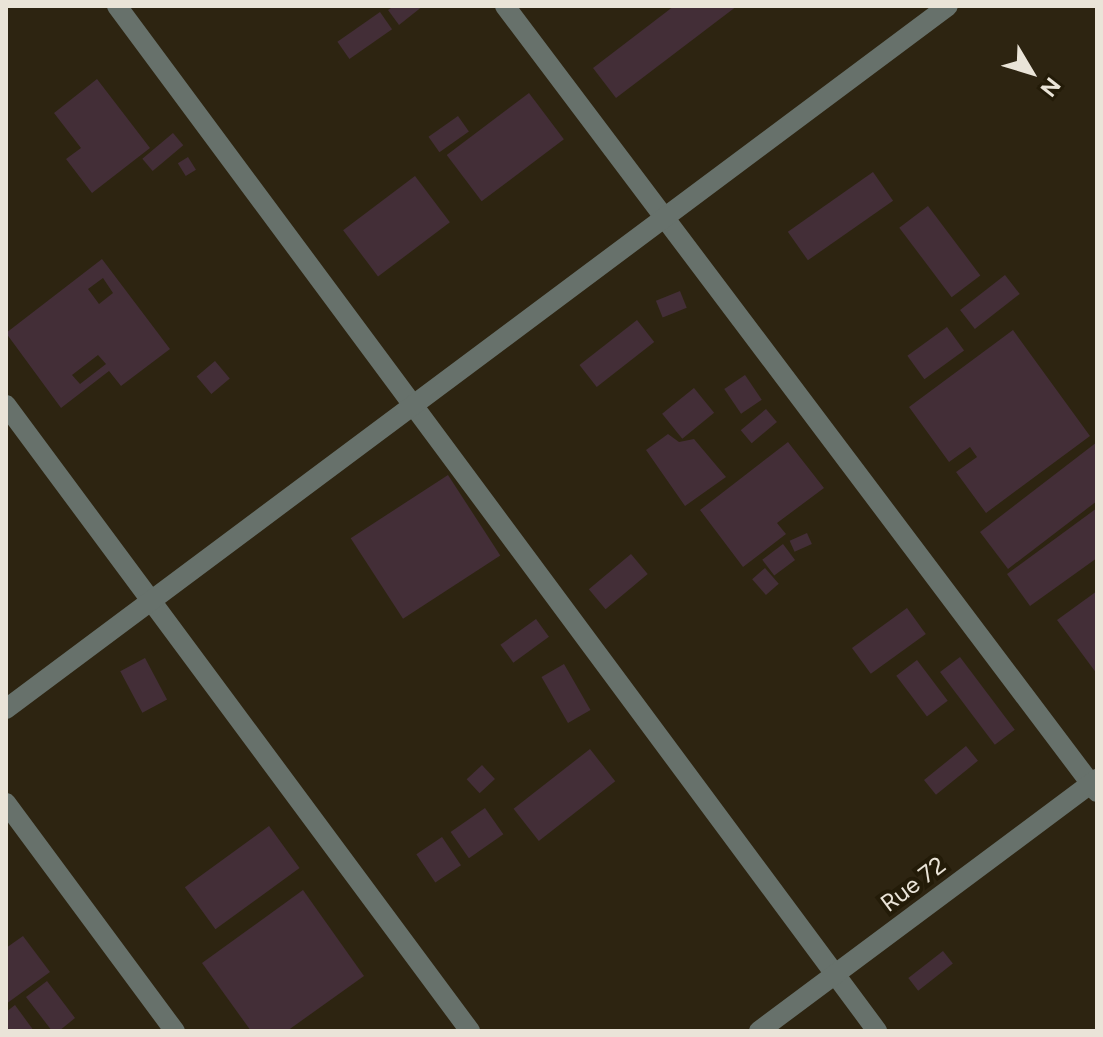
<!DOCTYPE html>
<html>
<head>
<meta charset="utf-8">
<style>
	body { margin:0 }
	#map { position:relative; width:1103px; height:1037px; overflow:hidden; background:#2d2411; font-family:Figtree,sans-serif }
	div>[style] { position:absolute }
	.building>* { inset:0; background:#432e37; transform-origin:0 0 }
	.minor>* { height:20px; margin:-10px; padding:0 10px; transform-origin:10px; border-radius:10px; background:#67716b }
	span { translate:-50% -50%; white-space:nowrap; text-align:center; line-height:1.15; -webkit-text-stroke:8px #231b08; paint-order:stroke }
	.street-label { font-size:24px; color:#eae4d8 }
	.frame { position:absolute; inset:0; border:8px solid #eae4d8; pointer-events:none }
	.north { position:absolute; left:991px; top:32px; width:80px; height:80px; -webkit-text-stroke:6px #231b08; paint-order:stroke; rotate:128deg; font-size:22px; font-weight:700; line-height:32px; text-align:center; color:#eae4d8 }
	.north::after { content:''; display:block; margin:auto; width:28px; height:36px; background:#eae4d8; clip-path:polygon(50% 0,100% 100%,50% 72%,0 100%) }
</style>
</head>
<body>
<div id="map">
	<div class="building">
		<div style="clip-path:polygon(394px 6px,423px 6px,399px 25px,388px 10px)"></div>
		<div style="clip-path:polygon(674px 6px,737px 6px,616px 98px,593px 68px)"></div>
		<div style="left:380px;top:12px;width:21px;height:52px;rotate:55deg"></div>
		<div style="clip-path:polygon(97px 79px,150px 148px,92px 193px,66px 159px,81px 148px,54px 113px)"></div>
		<div style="left:529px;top:93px;width:58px;height:103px;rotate:53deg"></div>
		<div style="left:458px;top:116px;width:19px;height:36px;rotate:55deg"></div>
		<div style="left:173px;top:133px;width:16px;height:40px;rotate:50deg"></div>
		<div style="left:188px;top:157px;width:15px;height:12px;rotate:58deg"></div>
		<div style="left:873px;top:172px;width:35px;height:104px;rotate:55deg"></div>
		<div style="left:415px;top:176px;width:58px;height:90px;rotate:53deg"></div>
		<div style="left:928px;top:206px;width:87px;height:36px;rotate:53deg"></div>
		<div style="clip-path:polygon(evenodd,102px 259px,170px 349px,121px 386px,109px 371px,61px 408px,6px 333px,102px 259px,103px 278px,113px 293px,99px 304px,88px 289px,103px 278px,102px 259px,98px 355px,106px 364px,80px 384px,72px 375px,98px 355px)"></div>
		<div style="left:1005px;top:275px;width:24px;height:57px;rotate:52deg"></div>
		<div style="left:680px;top:291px;width:18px;height:26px;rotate:68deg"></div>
		<div style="left:637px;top:320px;width:28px;height:73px;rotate:52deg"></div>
		<div style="left:947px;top:327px;width:29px;height:49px;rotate:54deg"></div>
		<div style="clip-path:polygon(1013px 330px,1090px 436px,986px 513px,956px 472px,977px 457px,970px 447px,949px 462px,909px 407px)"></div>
		<div style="left:215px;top:361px;width:23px;height:24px;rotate:50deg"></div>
		<div style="left:745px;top:375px;width:30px;height:25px;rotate:56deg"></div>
		<div style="left:694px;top:388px;width:32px;height:41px;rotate:51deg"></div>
		<div style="left:766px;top:409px;width:17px;height:33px;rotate:50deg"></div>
		<div style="clip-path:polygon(668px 434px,679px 442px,694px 439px,726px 477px,685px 506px,646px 450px)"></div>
		<div style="clip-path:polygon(788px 442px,824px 488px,777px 523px,786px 534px,743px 567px,700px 510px)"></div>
		<div style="clip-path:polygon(1097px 442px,1097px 501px,1008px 569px,980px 532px)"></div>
		<div style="left:448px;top:475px;width:96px;height:116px;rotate:57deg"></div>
		<div style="clip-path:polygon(1097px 508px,1097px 558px,1030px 606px,1007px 574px)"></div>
		<div style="left:807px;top:533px;width:12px;height:19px;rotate:66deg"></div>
		<div style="left:783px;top:544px;width:20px;height:26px;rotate:53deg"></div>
		<div style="left:631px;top:554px;width:26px;height:55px;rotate:50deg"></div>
		<div style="left:765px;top:568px;width:21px;height:17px;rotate:49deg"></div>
		<div style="clip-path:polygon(1097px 591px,1097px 674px,1057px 620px)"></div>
		<div style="left:907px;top:608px;width:32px;height:68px;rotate:54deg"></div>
		<div style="left:536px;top:619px;width:22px;height:44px;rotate:54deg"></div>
		<div style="left:960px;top:657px;width:91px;height:25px;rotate:53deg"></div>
		<div style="left:145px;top:658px;width:47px;height:28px;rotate:62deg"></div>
		<div style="left:917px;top:660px;width:51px;height:26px;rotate:53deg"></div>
		<div style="left:564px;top:664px;width:53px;height:26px;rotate:60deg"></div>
		<div style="left:966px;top:746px;width:19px;height:54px;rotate:51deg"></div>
		<div style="left:590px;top:749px;width:41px;height:97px;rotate:52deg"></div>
		<div style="left:482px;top:765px;width:19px;height:21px;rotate:47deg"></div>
		<div style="left:485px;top:808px;width:32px;height:42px;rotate:55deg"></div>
		<div style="left:269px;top:826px;width:52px;height:104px;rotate:54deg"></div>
		<div style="left:442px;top:837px;width:34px;height:31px;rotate:56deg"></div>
		<div style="clip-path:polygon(303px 890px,364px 976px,287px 1031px,251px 1031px,202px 963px)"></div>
		<div style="clip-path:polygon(23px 936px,50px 972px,6px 1004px,6px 948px)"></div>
		<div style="left:943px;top:951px;width:16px;height:44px;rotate:52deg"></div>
		<div style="clip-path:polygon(47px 981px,75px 1018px,59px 1031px,52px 1031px,26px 997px)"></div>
		<div style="clip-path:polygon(15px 1005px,34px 1031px,6px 1031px,6px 1012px)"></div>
	</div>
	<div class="minor">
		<div style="left:117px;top:6px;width:1276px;rotate:53.44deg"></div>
		<div style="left:505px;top:6px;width:984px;rotate:53.01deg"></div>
		<div style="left:6px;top:405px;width:779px;rotate:53.45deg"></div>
		<div style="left:6px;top:709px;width:1175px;rotate:-36.73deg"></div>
		<div style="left:6px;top:803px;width:284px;rotate:53.5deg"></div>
		<div style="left:759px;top:1031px;width:422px;rotate:-36.7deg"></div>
	</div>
	<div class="street-label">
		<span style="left:913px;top:884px;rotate:-37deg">Rue 72</span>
	</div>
	<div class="frame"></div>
	<div class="north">N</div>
</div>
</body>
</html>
